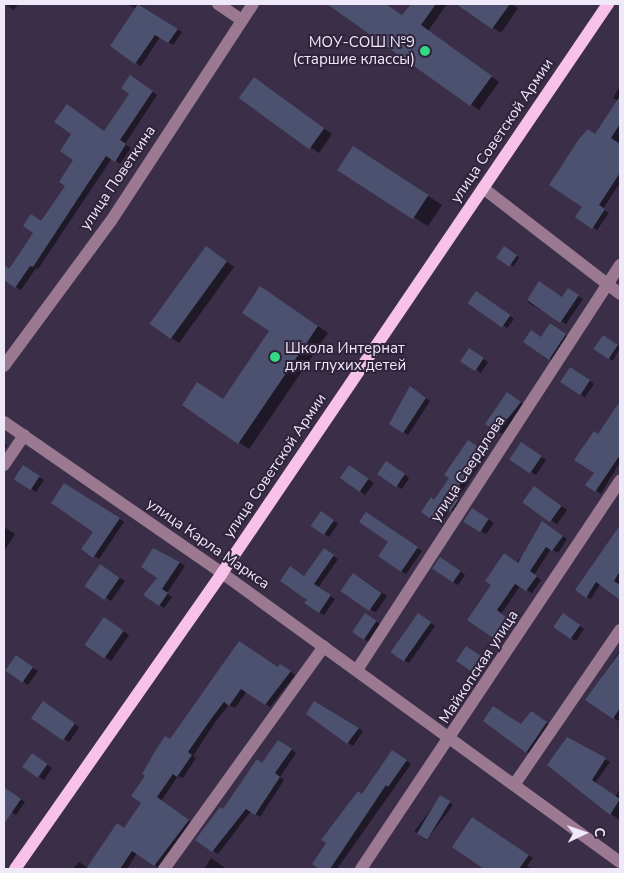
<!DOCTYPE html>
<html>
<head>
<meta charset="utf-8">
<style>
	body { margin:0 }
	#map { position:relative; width:624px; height:873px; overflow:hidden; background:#3a2e48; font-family:"Nunito Sans",sans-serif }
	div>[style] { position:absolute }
	.shadow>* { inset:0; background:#0007; transform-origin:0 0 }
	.building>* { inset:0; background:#4b516e; transform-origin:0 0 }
	.minor>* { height:12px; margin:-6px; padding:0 6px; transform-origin:6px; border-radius:6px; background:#9a7991 }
	.major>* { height:12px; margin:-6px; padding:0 6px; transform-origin:6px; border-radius:6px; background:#f8c1e9 }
	.dots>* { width:14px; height:14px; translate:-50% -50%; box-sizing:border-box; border:2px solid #30243d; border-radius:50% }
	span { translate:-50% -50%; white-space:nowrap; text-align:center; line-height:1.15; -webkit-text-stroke:4px #30243d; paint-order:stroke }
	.poi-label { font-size:15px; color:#efe8f9 }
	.right { translate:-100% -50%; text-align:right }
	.left { translate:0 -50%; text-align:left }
	.street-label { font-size:15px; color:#efe8f9 }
	.frame { position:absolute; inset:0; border:5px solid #efe8f9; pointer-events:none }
	.north { position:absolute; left:559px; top:808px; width:50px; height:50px; -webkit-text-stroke:4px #30243d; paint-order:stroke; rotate:87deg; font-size:14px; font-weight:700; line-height:20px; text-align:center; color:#efe8f9 }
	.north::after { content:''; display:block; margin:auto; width:18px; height:22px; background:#efe8f9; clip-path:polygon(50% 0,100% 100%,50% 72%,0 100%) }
</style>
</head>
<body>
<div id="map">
	<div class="shadow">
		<div style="clip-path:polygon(4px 4px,18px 4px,14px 10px)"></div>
		<div style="clip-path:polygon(127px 4px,139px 4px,182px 32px,173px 45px,160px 37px,141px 66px,111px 46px,136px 9px)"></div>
		<div style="clip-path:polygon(329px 4px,386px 4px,403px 16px,412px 4px,447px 4px,428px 31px,499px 82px,479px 110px)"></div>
		<div style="clip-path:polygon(458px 4px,511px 4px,518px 8px,501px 33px)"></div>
		<div style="clip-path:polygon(135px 79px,157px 95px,125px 144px,131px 148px,120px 164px,112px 158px,38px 269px,36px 268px,21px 290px,4px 279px,4px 266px,9px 270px,131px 94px)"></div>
		<div style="clip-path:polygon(262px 83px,332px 134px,319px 153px,241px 98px)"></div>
		<div style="clip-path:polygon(620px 86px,620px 183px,603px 209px,609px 213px,597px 230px,593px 227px,584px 207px,595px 135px,618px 101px,613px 98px)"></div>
		<div style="clip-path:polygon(368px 157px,442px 205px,428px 226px,339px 170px)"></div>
		<div style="left:505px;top:248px;width:17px;height:11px;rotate:33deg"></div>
		<div style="clip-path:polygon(214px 252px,234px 267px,179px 343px,171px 338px)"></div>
		<div style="clip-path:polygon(540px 283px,563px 298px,573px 293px,583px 299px,566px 324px,527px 302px)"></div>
		<div style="clip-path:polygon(271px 294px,328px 333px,249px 449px,184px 405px,224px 400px,270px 331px)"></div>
		<div style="clip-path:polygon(481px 296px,514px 319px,507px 328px,469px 303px)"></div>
		<div style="clip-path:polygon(554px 327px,569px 337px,554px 361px,550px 359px)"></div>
		<div style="clip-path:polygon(608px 339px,620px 347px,613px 361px,608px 358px)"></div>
		<div style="clip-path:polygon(474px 352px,488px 362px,481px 373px,462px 360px)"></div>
		<div style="clip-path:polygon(575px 371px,594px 384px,585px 397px,580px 395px)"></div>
		<div style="clip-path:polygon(415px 391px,430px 401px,408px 435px,403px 432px)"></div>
		<div style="clip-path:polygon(511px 396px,525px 405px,502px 434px,497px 431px)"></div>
		<div style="clip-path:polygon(620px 404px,620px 462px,601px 494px,587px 485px,595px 473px,599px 435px)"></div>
		<div style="clip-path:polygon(4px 443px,7px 445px,4px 450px)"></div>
		<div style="clip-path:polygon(473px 444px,487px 454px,457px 499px,463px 502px,455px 513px,450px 510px,440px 523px,436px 520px,435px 501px)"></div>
		<div style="clip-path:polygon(526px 447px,546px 460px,536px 475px,511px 459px)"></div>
		<div style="clip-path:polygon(391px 465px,409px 478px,402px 489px,397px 486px)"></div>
		<div style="clip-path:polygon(28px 469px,44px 480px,36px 492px,15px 479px)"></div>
		<div style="clip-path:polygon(354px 469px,374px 483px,365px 495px,361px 492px)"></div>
		<div style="clip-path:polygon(64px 484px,124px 522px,99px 559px,83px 549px,95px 531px)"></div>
		<div style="clip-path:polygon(540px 491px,567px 510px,557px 524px,552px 521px)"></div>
		<div style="clip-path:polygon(477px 512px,494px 523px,486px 534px,465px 521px)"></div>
		<div style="clip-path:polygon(326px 516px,338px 524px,329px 537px,312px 526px)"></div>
		<div style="clip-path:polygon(371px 517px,422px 551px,406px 574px,401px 571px,390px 541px)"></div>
		<div style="clip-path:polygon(547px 526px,567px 539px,558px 553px,551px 549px,534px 575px,541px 580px,532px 593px,520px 586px,501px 614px,511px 621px,499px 640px,469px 620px)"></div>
		<div style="clip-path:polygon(4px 527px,15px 534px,4px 551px)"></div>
		<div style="clip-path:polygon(620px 529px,620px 598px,600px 584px,591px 599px,577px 590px)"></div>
		<div style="clip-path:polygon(329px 553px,338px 559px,318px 588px,335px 599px,324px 615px,319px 612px,305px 578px)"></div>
		<div style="clip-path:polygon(173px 558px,185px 566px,167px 593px,172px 597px,164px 608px,145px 595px)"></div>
		<div style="clip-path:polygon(446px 561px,465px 575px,458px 585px,453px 582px)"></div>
		<div style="clip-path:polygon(105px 568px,125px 581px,111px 601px,87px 585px)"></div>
		<div style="clip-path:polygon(359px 577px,387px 596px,376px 612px,371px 610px)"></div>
		<div style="clip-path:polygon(370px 617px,381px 625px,369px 642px,353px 632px)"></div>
		<div style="clip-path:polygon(423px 618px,435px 626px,409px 663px,404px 660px)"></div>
		<div style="clip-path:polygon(568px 618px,584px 629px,576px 641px,555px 627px)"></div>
		<div style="clip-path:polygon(109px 621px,129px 635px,111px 661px,86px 645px)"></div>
		<div style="clip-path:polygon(239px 643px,278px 669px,285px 668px,295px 675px,270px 707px,247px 691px,235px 708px,229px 705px,216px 721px,193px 756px,196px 758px,183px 778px,178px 776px,161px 801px,193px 824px,159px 868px,137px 853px,127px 869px,73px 869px,79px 862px,88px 868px,125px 830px,143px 802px,170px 740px)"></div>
		<div style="clip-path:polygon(620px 650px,620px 718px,618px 721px,587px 699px)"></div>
		<div style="clip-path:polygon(472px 651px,485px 660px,477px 673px,472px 670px)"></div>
		<div style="clip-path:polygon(21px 660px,38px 671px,28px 685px,24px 682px)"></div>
		<div style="clip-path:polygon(315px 702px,363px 731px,353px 746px,307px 714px)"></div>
		<div style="clip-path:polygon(48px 705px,79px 727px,69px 742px,33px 718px)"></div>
		<div style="clip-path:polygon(535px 715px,550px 725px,531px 754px,526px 752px,522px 726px)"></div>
		<div style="clip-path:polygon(567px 738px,610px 762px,595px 783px,615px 797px,620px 789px,620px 820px,599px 806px)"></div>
		<div style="clip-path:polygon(283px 744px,296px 753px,280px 777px,284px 780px,260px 817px,251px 811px,218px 854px,196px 840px)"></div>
		<div style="clip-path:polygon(397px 754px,411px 764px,337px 869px,321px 869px,314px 864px)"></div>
		<div style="clip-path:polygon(37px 757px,52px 768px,44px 780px,24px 766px)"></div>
		<div style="clip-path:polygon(6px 790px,25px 802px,16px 815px,4px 807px)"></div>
		<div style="left:441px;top:796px;width:15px;height:44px;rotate:37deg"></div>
		<div style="clip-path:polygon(477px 821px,533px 858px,527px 866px,533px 869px,486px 869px,453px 847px)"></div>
		<div style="clip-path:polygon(211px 858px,225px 868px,224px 869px,204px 869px)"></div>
	</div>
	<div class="building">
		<div style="clip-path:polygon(138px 4px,178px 29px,168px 43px,155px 35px,135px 64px,110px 46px)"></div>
		<div style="clip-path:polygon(327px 4px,386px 4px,402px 15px,411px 4px,436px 4px,421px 25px,492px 76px,470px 106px)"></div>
		<div style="clip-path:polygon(456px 4px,510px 4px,492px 29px)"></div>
		<div style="clip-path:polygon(130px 75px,153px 91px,120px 140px,126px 144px,115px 162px,106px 156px,33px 267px,30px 266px,15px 288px,4px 280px,4px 265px,9px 269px,33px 233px,23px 226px,31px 214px,41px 221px,65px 186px,59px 182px,73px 160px,60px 151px,71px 134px,54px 122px,67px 104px,104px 131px,129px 94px,121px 88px)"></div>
		<div style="left:254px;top:77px;width:87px;height:26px;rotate:36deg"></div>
		<div style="clip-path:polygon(620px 96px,620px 124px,611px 138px,620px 144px,620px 173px,599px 205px,605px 209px,592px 229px,575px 217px,582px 207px,549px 185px,579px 139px,588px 129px,595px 134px)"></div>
		<div style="left:353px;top:146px;width:90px;height:29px;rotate:33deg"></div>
		<div style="left:206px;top:246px;width:26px;height:96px;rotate:36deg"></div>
		<div style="left:504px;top:246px;width:16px;height:14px;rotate:35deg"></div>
		<div style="clip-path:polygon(539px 281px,562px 297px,568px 288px,579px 295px,560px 323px,527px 300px)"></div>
		<div style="clip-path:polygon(260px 286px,318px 326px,238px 444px,182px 405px,197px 382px,223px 399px,269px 331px,242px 313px)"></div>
		<div style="left:476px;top:291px;width:42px;height:15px;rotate:35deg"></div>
		<div style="clip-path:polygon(550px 323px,566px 334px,549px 360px,523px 342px,531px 330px,541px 337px)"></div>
		<div style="left:603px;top:335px;width:18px;height:17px;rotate:34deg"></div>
		<div style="left:469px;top:348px;width:18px;height:16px;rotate:34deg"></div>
		<div style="left:570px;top:367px;width:24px;height:18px;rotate:33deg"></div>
		<div style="clip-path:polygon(410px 386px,426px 398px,403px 433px,389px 424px)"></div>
		<div style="clip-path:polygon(507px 392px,521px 402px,497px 432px,485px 424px)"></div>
		<div style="clip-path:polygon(620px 401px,620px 455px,595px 492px,585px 485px,594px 473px,574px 460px,594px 431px,598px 434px)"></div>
		<div style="clip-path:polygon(468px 440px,483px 450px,453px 495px,459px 499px,450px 512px,444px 508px,435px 522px,421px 512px,431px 497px,434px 500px,449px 478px,444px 475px)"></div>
		<div style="left:521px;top:442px;width:25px;height:21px;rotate:34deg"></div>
		<div style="left:386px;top:461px;width:23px;height:16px;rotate:34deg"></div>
		<div style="left:23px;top:465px;width:20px;height:17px;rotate:33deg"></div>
		<div style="left:349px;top:465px;width:24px;height:16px;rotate:35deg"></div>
		<div style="clip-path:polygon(64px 483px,120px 518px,93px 558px,81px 549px,93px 532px,51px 503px)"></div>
		<div style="left:534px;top:486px;width:34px;height:20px;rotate:36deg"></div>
		<div style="left:472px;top:508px;width:20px;height:16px;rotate:33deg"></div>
		<div style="left:321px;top:511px;width:16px;height:18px;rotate:35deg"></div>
		<div style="clip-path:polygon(366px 512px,418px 547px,401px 572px,378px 556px,388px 542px,359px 522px)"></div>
		<div style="clip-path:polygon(542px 521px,563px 536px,552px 551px,546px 547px,530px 571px,537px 576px,526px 591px,515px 584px,497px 610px,507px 618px,493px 638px,467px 620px,491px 585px,485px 581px,504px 553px,518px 563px)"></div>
		<div style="clip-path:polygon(620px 525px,620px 571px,614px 581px,620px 585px,620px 600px,596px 582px,586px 598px,575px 590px)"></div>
		<div style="clip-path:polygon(153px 548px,180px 562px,162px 589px,168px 593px,159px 606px,143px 595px,157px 578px,141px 567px)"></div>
		<div style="clip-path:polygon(324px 548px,334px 555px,314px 584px,331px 595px,319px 613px,304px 603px,307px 600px,280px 581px,290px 566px,304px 576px)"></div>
		<div style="left:440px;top:557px;width:25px;height:14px;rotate:34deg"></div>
		<div style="left:100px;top:564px;width:24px;height:27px;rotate:35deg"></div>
		<div style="left:353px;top:573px;width:35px;height:22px;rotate:35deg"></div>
		<div style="left:365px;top:613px;width:14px;height:23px;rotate:34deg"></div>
		<div style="left:418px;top:613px;width:16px;height:48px;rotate:35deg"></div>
		<div style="left:563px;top:613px;width:21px;height:17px;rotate:35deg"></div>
		<div style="left:104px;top:617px;width:24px;height:34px;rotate:35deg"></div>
		<div style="clip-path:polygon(239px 641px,278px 667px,280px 664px,291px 671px,265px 705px,241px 689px,229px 706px,224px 702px,211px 719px,188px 752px,192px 755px,177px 777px,173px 774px,157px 797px,189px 820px,154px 866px,132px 851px,120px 869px,86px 869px,117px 823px,124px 828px,141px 803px,131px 796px,145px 776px,142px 774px,154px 753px,165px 736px,170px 739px)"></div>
		<div style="left:466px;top:646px;width:18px;height:18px;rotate:34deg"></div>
		<div style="clip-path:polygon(620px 652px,620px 708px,613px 719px,585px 700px)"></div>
		<div style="left:16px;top:655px;width:21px;height:19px;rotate:35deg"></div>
		<div style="left:43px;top:701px;width:39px;height:21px;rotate:35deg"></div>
		<div style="clip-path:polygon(314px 701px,359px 728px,347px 744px,306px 714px)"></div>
		<div style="clip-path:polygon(493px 706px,521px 724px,531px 711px,547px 722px,526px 753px,483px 721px)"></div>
		<div style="clip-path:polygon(567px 737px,606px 758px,592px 780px,620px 799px,610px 815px,547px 765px)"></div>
		<div style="clip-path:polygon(278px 740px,292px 749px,275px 773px,280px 777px,255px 815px,246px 809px,212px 852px,195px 840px,220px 807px,223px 809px,257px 759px,262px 763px)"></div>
		<div style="clip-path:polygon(392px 750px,407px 760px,388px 787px,386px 785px,330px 869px,319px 869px,312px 864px,326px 843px,321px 840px,358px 791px,362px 794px)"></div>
		<div style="left:32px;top:753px;width:19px;height:17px;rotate:35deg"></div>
		<div style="clip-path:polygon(4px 787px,21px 799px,4px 824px)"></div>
		<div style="left:440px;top:795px;width:12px;height:45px;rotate:31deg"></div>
		<div style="clip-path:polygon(472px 817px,529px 855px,519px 869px,484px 869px,452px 847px)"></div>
	</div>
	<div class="minor">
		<div style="left:218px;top:4px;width:29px;rotate:34deg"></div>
		<div style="left:483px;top:188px;width:173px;rotate:37.7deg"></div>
		<div style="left:4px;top:366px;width:180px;rotate:-53.6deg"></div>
		<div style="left:111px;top:221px;width:259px;rotate:-56.8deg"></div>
		<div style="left:4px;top:422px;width:265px;rotate:34.7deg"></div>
		<div style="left:222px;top:573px;width:492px;rotate:36deg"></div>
		<div style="left:4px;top:465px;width:36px;rotate:-56deg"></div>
		<div style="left:357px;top:670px;width:483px;rotate:-57deg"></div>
		<div style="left:514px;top:785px;width:188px;rotate:-55.6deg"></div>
		<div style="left:164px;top:869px;width:274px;rotate:-54.3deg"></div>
		<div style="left:361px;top:869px;width:467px;rotate:-56.3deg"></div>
	</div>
	<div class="major">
		<div style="left:15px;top:869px;width:361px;rotate:-55deg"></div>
		<div style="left:222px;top:573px;width:688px;rotate:-55.85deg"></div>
	</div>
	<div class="dots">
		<div style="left:425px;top:51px;background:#33d882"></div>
		<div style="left:275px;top:357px;background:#33d882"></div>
	</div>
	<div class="poi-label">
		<span class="right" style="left:415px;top:51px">МОУ-СОШ №9<br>(старшие классы)</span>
		<span class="left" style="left:285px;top:357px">Школа Интернат<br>для глухих детей</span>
	</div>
	<div class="street-label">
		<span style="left:502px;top:131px;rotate:-56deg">улица Советской Армии</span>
		<span style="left:118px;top:178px;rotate:-56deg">улица Поветкина</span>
		<span style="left:275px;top:466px;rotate:-56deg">улица Советской Армии</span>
		<span style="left:468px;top:469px;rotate:-57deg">улица Свердлова</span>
		<span style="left:208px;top:544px;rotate:35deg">улица Карла Маркса</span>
		<span style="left:479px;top:667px;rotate:-57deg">Майкопская улица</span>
	</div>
	<div class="frame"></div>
	<div class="north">С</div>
</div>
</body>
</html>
